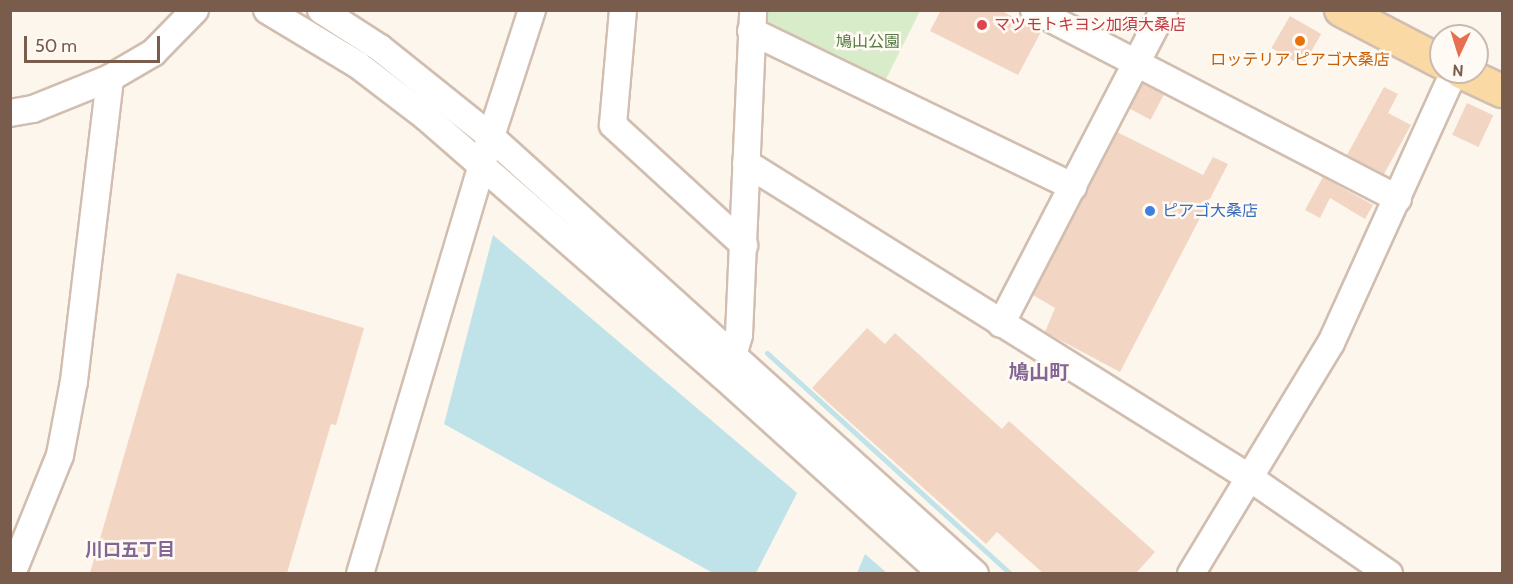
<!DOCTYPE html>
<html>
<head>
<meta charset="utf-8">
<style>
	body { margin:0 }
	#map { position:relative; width:1513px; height:584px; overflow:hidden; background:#fdf6ec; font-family:Cabin,"Noto Sans JP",sans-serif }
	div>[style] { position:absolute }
	.green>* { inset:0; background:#d8ecc9 }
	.water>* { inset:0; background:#bfe3e8 }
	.stream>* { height:5px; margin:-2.5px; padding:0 2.5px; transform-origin:2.5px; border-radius:2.5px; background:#bfe3e8 }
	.building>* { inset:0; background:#f3d5c3; transform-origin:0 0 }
	.roads { filter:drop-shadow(2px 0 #d1beb0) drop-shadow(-2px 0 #d1beb0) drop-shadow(0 2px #d1beb0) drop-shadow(0 -2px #d1beb0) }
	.minor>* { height:26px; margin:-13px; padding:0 13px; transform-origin:13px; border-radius:13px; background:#fff }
	.major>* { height:32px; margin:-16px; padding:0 16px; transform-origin:16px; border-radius:16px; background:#fbd9a5 }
	.dots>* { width:16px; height:16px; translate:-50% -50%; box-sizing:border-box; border:3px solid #fffaf3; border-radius:50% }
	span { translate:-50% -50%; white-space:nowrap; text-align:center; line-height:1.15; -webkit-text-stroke:5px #fffaf3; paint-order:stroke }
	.health-label { font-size:16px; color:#be3a42 }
	.left { translate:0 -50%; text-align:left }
	.park-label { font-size:16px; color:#537a41 }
	.food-label { font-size:16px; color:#c56008 }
	.shop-label { font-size:16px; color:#366cbe }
	.neighbourhood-label { font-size:18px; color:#846695; font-weight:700 }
	.quarter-label { font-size:20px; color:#846695; font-weight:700 }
	.frame { position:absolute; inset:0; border:12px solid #7a5c4d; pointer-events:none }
	.north { position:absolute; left:1429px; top:24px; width:60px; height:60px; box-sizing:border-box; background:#fffaf3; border:2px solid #cabbb1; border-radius:50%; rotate:184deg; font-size:16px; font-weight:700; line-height:24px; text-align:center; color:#7a5c4d }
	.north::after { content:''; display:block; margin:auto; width:21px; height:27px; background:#e76f51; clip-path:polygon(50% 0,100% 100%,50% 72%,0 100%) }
	.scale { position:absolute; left:24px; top:36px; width:136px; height:27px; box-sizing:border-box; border:3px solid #7a5c4d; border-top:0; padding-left:8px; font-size:18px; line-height:21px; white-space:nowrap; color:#7a5c4d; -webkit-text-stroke:4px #fffaf3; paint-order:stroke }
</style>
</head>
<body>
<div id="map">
	<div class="green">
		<div style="clip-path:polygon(763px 11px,920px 11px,883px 85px,771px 30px,763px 19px)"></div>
	</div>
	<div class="water">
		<div style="clip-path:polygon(493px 235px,797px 493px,756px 573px,713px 573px,444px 424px)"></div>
		<div style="clip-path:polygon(865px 554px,887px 573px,857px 573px)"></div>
	</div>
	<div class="stream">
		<div style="left:767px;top:353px;width:329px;rotate:42.2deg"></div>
	</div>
	<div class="building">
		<div style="clip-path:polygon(941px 10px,1000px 10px,1041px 32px,1018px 75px,930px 31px)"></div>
		<div style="left:1290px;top:16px;width:36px;height:37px;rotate:30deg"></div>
		<div style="left:1143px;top:83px;width:24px;height:29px;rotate:28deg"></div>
		<div style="clip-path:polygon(1384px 87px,1398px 94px,1388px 113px,1411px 125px,1384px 174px,1347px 155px)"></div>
		<div style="left:1467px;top:103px;width:29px;height:35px;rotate:25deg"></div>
		<div style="clip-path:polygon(1117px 132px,1203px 175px,1213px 157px,1228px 164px,1120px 372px,1045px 332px,1055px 308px,1033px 295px)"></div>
		<div style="clip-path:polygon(1323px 177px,1373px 205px,1365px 219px,1330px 198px,1320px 218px,1305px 210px)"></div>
		<div style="clip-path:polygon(177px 273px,364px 328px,336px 425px,331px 424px,287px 573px,90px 573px)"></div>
		<div style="clip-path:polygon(867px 328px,885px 344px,895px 333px,1002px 429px,1009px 421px,1155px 552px,1136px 573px,1043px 573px,997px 532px,986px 544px,812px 388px)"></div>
	</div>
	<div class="roads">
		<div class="minor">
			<div style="left:267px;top:10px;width:106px;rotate:31.1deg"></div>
			<div style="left:358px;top:65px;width:86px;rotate:37.4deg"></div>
			<div style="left:426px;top:117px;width:393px;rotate:41.1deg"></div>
			<div style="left:722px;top:375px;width:297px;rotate:42.1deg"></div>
			<div style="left:321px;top:10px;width:70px;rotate:32.8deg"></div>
			<div style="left:380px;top:48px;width:142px;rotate:38.7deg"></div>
			<div style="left:491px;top:137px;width:652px;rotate:42.08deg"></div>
			<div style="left:623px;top:10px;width:115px;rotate:95deg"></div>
			<div style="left:613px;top:125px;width:178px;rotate:42.5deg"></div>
			<div style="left:1034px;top:10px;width:410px;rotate:27.4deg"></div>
			<div style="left:751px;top:31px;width:358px;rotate:25.8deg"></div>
			<div style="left:10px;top:113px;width:23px;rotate:-10deg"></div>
			<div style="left:33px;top:109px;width:83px;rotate:-21.9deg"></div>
			<div style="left:110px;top:78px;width:50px;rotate:-30.2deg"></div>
			<div style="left:153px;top:53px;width:60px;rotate:-45.7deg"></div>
			<div style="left:746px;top:163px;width:594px;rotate:32.01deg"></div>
			<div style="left:1250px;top:478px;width:169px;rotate:34.6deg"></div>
			<div style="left:1001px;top:324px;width:354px;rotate:-62.6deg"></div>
			<div style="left:725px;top:369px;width:15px;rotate:-58deg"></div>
			<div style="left:733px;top:356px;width:22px;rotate:-74deg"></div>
			<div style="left:739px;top:335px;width:325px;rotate:-87.5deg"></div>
			<div style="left:12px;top:574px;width:128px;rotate:-68deg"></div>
			<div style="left:60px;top:455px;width:75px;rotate:-79.3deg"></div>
			<div style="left:74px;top:381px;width:305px;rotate:-83.2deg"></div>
			<div style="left:360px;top:574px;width:425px;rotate:-73.4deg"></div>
			<div style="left:481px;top:167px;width:165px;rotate:-72deg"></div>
			<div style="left:1191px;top:574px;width:270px;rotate:-58.8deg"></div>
			<div style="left:1331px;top:343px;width:298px;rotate:-65.6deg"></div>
		</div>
		<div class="major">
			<div style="left:1341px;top:10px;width:113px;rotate:27.5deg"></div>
			<div style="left:1461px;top:72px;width:45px;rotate:24.9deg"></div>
		</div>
	</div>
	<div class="dots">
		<div style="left:982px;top:25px;background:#e0444e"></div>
		<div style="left:1300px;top:41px;background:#e8710a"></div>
		<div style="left:1150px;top:211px;background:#3f7fe0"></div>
	</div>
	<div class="health-label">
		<span class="left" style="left:994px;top:25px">マツモトキヨシ加須大桑店</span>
	</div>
	<div class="park-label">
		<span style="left:868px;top:42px">鳩山公園</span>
	</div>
	<div class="food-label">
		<span style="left:1300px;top:60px">ロッテリア ピアゴ大桑店</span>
	</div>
	<div class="shop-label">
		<span class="left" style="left:1162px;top:211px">ピアゴ大桑店</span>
	</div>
	<div class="neighbourhood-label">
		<span style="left:130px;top:550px">川口五丁目</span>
	</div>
	<div class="quarter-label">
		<span style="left:1039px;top:372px">鳩山町</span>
	</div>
	<div class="frame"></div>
	<div class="north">N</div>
	<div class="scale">50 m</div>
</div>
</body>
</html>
